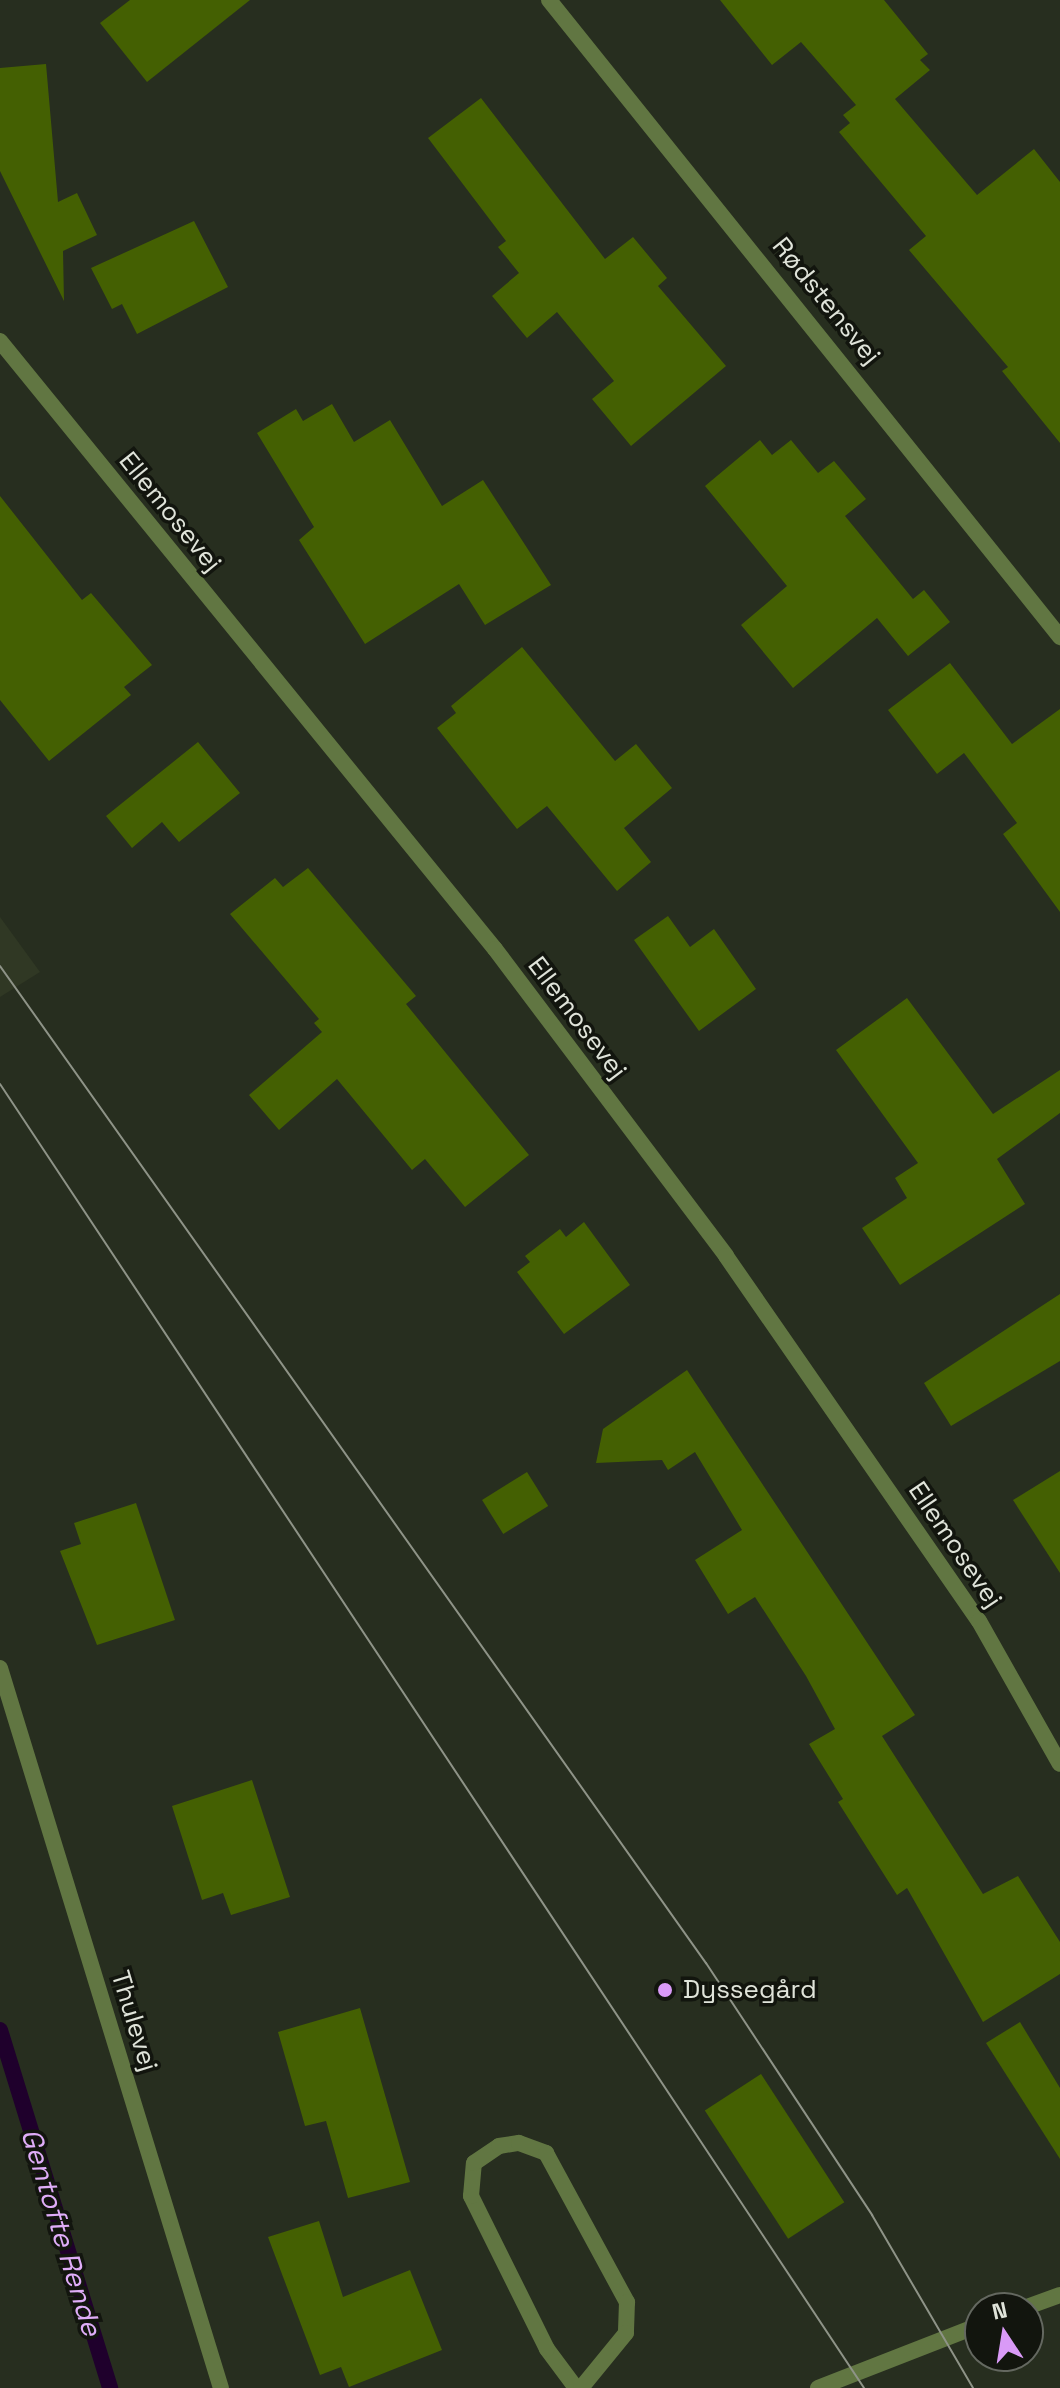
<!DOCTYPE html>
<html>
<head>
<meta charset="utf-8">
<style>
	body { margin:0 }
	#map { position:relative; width:1060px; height:2388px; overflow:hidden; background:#272e1f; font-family:"Space Grotesk",sans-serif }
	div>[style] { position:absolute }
	.built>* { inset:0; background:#303824 }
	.stream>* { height:16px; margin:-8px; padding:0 8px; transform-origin:8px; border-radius:8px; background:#1f002c }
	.building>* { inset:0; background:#446002; transform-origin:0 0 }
	.service>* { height:16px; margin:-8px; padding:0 8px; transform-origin:8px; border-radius:8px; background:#617642 }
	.minor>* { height:16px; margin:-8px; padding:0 8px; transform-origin:8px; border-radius:8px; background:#617642 }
	.tertiary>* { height:16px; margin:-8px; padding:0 8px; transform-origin:8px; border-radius:8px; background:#617642 }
	.tram>* { height:2px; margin:-1px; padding:0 1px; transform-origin:1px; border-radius:1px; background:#8e9387 }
	.dots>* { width:22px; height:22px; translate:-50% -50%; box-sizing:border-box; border:4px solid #12150e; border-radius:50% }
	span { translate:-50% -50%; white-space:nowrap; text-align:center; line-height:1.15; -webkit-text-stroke:7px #12150e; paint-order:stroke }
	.street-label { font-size:26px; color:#e0e4da }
	.poi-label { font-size:26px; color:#e0e4da }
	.left { translate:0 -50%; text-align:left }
	.water-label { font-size:28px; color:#dfadf8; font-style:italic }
	.north { position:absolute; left:964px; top:2292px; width:80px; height:80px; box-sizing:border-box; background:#12150e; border:2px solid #646860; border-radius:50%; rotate:348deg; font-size:22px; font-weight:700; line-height:32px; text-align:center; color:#e0e4da }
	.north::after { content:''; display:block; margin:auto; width:28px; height:36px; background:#d99af7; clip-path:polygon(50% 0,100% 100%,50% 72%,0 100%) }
</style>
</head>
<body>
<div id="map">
	<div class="built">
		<div style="clip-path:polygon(0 917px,40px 972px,0 997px)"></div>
	</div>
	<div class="stream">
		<div style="left:0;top:2030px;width:375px;rotate:72.9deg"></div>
	</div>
	<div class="building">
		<div style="clip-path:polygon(130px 0,250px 0,147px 82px,100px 23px)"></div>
		<div style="clip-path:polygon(720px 0,884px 0,928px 54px,920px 60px,930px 70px,895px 99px,977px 195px,1034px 149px,1060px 182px,1060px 443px,1002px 371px,1008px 367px,909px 250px,926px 236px,839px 132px,850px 123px,843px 115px,856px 105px,801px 42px,772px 65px)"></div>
		<div style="clip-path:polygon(46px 64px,58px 202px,77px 193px,97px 235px,63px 251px,64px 301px,0 171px,0 68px)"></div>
		<div style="clip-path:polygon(481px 98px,605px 259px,633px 237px,667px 278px,658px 286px,726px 366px,631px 446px,592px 399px,614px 381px,557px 312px,527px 338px,492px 296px,519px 273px,498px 247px,506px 241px,428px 138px)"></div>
		<div style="clip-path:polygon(194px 221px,228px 287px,137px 334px,122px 304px,112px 309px,91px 268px)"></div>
		<div style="clip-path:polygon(332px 404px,354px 442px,390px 420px,442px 506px,483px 480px,551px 585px,485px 625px,459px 584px,365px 644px,299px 540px,314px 527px,257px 433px,296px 409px,303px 421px)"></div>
		<div style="clip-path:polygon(760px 440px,772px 455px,791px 440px,818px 473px,834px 461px,866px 499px,845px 516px,913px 599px,924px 590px,950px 622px,908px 656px,877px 618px,793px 688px,741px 625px,787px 586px,705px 486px)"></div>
		<div style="clip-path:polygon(0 496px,82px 600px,91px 593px,152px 665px,124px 687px,131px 695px,49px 761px,0 700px)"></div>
		<div style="clip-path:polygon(522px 647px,615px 761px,636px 744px,672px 788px,624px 828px,651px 862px,617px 891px,547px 806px,517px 829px,437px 728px,456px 713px,451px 706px)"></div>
		<div style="clip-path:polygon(950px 663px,1012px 744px,1060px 709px,1060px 912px,1003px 834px,1017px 823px,964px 753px,937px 774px,888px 710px)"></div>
		<div style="clip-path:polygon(198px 742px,240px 793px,179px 842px,162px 822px,132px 848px,106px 816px)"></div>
		<div style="clip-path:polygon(308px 868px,416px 996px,406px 1004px,529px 1155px,465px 1207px,425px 1159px,412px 1170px,337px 1079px,279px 1130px,249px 1095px,322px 1032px,314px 1023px,319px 1019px,230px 914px,275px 878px,283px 887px)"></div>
		<div style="clip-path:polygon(668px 916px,690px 947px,714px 929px,756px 989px,699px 1031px,634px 940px)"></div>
		<div style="clip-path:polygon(907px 998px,993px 1114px,1060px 1070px,1060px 1113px,997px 1159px,1025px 1204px,900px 1285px,862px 1228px,907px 1198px,895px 1178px,918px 1163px,836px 1050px)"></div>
		<div style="clip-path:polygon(584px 1222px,630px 1285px,564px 1334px,517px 1272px,530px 1262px,525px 1256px,560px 1229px,566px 1237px)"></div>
		<div style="clip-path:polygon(1060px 1294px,1060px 1361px,951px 1426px,924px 1383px)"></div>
		<div style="clip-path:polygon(687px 1370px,915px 1715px,882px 1736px,983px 1894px,1018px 1876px,1060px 1942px,1060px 1974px,983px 2022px,907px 1888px,897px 1895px,838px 1802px,843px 1799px,809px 1744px,835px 1729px,806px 1676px,755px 1597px,728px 1614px,695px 1560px,742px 1530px,695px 1452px,668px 1470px,662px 1460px,596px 1463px,603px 1429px)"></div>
		<div style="clip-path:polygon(1060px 1471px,1060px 1573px,1013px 1500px)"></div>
		<div style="left:527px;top:1472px;width:40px;height:53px;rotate:58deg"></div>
		<div style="clip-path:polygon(136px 1503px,175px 1620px,97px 1645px,60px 1551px,81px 1544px,74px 1523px)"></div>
		<div style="clip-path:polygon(252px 1780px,290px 1897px,231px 1915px,223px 1893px,202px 1900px,172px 1806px)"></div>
		<div style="clip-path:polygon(360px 2008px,410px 2182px,348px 2198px,326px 2121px,305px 2126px,278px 2032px)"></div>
		<div style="clip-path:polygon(1020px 2022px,1060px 2088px,1060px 2159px,986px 2043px)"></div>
		<div style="left:761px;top:2074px;width:153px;height:67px;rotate:57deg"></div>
		<div style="clip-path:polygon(319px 2221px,343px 2297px,410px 2270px,442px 2350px,349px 2387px,341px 2367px,320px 2375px,268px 2237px)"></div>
	</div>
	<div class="service">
		<div style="left:576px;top:2388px;width:49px;rotate:-126.6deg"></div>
		<div style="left:547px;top:2349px;width:171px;rotate:-116.4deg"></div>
		<div style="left:471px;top:2196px;width:33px;rotate:-85deg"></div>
		<div style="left:474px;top:2163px;width:30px;rotate:-34deg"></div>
		<div style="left:499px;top:2146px;width:20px;rotate:-9deg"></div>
		<div style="left:519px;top:2143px;width:29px;rotate:20deg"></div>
		<div style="left:546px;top:2153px;width:170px;rotate:61.5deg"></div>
		<div style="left:627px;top:2302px;width:31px;rotate:92deg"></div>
		<div style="left:626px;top:2333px;width:71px;rotate:129.3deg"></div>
	</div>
	<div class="minor">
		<div style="left:549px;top:0;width:817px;rotate:51.26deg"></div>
		<div style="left:0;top:341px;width:784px;rotate:50.85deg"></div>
		<div style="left:495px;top:949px;width:384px;rotate:53deg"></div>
		<div style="left:726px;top:1256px;width:444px;rotate:55.3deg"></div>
		<div style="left:979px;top:1621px;width:164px;rotate:60.5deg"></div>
		<div style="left:0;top:1668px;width:753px;rotate:72.94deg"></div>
	</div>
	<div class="tertiary">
		<div style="left:1024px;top:2308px;width:38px;rotate:-20deg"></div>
		<div style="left:818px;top:2388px;width:174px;rotate:-21.3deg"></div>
	</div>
	<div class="tram">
		<div style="left:0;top:966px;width:1222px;rotate:54.7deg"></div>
		<div style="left:706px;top:1963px;width:302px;rotate:56.6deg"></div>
		<div style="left:872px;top:2215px;width:200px;rotate:59.7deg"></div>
		<div style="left:0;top:1084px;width:1564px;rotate:56.47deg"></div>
	</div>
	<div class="dots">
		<div style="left:665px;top:1990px;background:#d99af7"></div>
	</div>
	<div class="street-label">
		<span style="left:826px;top:301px;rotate:51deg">Rødstensvej</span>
		<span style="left:170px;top:512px;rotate:51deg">Ellemosevej</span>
		<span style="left:577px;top:1018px;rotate:53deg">Ellemosevej</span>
		<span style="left:955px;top:1545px;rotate:56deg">Ellemosevej</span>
		<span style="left:134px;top:2021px;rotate:73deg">Thulevej</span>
	</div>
	<div class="poi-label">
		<span class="left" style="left:683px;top:1990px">Dyssegård</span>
	</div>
	<div class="water-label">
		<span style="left:62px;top:2232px;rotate:73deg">Gentofte Rende</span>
	</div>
	<div class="north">N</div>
</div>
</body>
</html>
